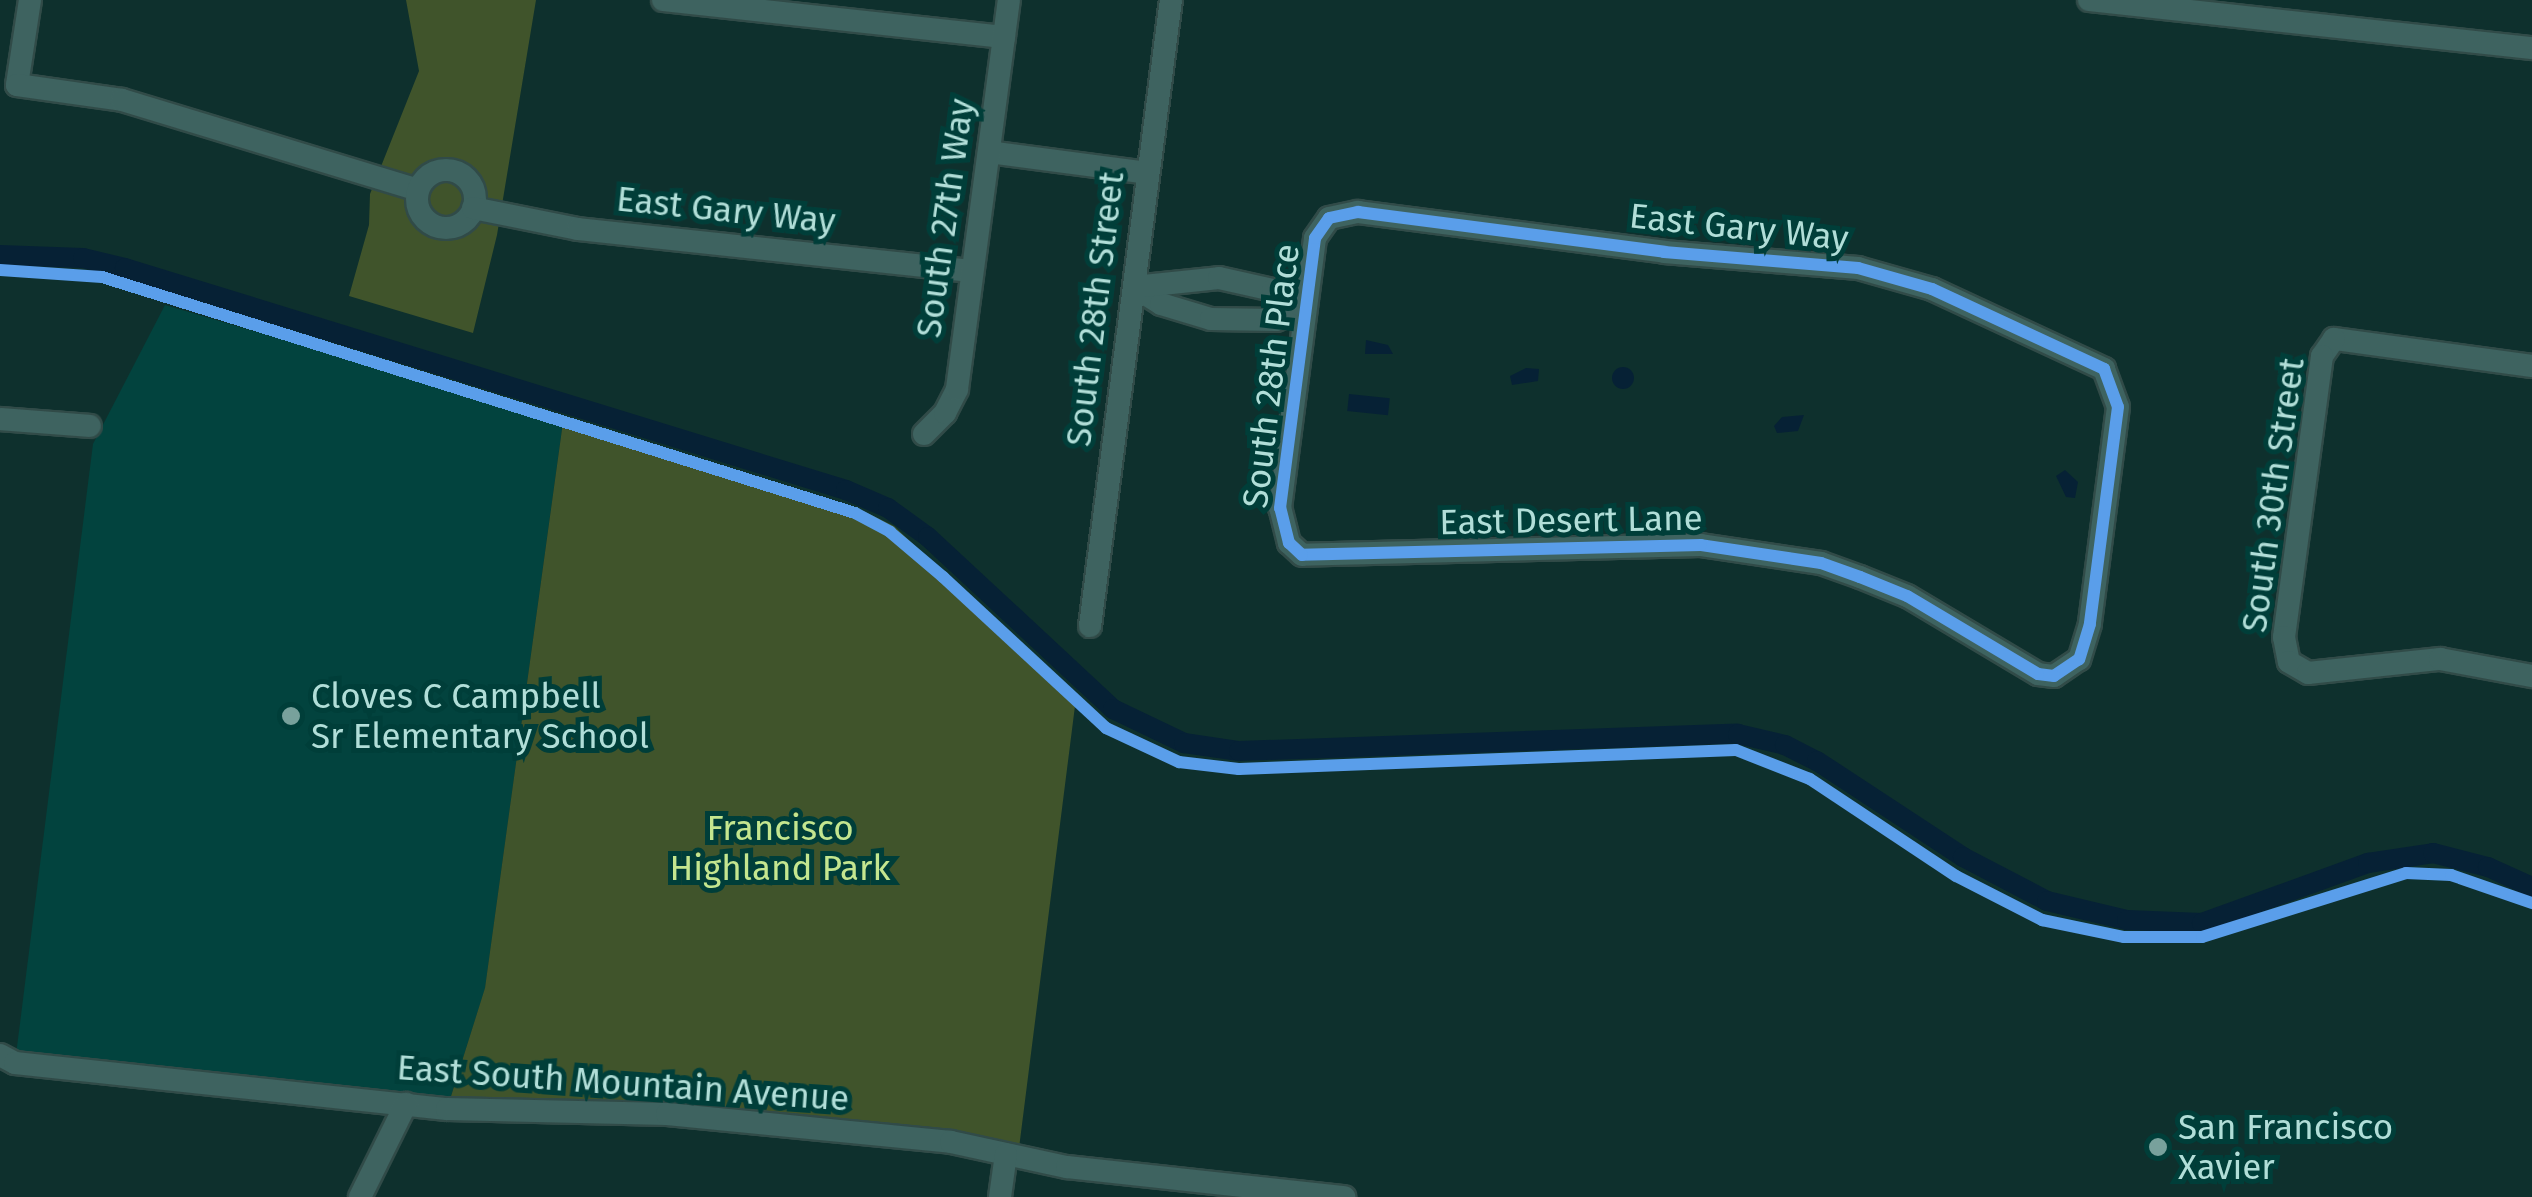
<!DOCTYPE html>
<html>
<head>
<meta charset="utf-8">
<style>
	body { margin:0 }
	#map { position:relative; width:2532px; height:1197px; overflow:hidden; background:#0e302d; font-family:"Fira Sans",sans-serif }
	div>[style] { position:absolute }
	.built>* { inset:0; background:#02433e }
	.green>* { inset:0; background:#40542b }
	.water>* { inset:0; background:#062135; transform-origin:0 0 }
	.round { border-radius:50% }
	.canal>* { height:20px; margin:-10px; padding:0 10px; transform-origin:10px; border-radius:10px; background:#062135 }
	.roads { filter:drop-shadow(2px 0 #314b48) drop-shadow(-2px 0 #314b48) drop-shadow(0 2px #314b48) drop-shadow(0 -2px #314b48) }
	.street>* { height:22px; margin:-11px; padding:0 11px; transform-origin:11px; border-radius:11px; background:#3e6360 }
	.street>.ring { margin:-11px; padding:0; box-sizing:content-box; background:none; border:22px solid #3e6360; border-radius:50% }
	.cycleway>* { height:12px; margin:-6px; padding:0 6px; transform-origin:6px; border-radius:6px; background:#5a9eea }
	.dots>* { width:28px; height:28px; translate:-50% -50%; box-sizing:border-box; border:5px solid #003e39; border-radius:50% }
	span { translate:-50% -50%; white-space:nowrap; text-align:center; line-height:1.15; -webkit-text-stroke:10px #003e39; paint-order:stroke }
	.street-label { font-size:35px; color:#b1ded8 }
	.poi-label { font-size:35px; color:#b1ded8 }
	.left { translate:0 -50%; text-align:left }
	.park-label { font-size:35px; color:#c4e68f }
</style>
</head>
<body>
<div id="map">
	<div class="built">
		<div style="clip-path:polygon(165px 305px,563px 422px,485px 989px,447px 1109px,15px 1063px,93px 444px)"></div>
	</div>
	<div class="green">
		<div style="clip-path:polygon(406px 0,536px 0,497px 235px,473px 333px,349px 296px,369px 225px,370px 194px,419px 71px)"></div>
		<div style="clip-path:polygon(563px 422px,857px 508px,894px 526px,1076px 698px,1018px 1156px,951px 1142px,447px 1109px,485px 988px)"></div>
	</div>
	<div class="water">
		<div style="clip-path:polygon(1366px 340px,1388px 345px,1393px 354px,1365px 354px)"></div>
		<div class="round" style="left:1612px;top:367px;width:22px;height:22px"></div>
		<div style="clip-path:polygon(1526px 368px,1539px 369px,1538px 381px,1512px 385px,1510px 376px)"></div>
		<div style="left:1349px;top:394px;width:41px;height:17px;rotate:6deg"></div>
		<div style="clip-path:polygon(1804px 415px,1798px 431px,1777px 433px,1774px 426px,1782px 417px)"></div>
		<div style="clip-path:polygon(2065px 470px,2078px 482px,2075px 498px,2066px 497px,2056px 476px)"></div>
	</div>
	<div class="canal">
		<div style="left:0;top:255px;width:83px;rotate:2.1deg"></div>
		<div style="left:83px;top:258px;width:43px;rotate:13.4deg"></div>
		<div style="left:125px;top:268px;width:754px;rotate:17.11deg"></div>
		<div style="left:846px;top:490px;width:46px;rotate:23.2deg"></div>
		<div style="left:888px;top:508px;width:49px;rotate:35.9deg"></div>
		<div style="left:928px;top:537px;width:253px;rotate:42.9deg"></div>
		<div style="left:1113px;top:709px;width:79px;rotate:25.6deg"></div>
		<div style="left:1184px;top:743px;width:56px;rotate:8.3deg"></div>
		<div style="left:1239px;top:751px;width:499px;rotate:-2deg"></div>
		<div style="left:1738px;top:734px;width:48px;rotate:13.2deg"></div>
		<div style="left:1785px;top:745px;width:36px;rotate:27deg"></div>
		<div style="left:1817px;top:761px;width:175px;rotate:33.3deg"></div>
		<div style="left:1963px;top:857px;width:95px;rotate:27.6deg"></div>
		<div style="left:2047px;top:901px;width:82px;rotate:13.4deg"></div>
		<div style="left:2127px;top:920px;width:75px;rotate:2.3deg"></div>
		<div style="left:2202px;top:923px;width:177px;rotate:-19.9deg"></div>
		<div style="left:2368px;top:863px;width:66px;rotate:-8.7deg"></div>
		<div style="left:2433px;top:853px;width:57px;rotate:14.3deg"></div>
		<div style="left:2488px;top:867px;width:48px;rotate:24.4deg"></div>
	</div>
	<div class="roads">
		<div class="street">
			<div style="left:30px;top:0;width:86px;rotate:98.7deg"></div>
			<div style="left:17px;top:85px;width:106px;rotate:8.1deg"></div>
			<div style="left:122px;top:100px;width:309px;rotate:16.9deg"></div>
			<div style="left:663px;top:0;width:343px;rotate:6.2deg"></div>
			<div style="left:2089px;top:0;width:446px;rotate:6.2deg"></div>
			<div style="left:989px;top:152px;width:160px;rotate:7.5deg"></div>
			<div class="ring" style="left:417px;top:170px;width:36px;height:36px"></div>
			<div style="left:473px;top:208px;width:107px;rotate:11.3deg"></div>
			<div style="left:578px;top:229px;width:396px;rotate:6.1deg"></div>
			<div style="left:1358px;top:212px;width:309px;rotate:7.4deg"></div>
			<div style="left:1664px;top:252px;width:195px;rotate:4.7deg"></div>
			<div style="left:1858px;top:268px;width:77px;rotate:15.8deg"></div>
			<div style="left:1932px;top:289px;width:190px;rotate:24.9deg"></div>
			<div style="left:2104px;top:369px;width:40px;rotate:69.8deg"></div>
			<div style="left:2118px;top:407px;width:219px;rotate:97.4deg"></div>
			<div style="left:2090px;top:624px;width:37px;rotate:107deg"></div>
			<div style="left:2079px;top:659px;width:30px;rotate:146deg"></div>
			<div style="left:2054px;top:676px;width:16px;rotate:-173deg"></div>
			<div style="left:2038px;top:674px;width:152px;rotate:-149.2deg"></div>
			<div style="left:1907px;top:596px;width:51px;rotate:-158deg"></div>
			<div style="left:1860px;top:577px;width:41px;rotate:-160.3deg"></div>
			<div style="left:1821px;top:563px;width:121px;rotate:-171.5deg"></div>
			<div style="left:1701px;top:545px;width:399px;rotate:178.6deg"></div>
			<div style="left:1302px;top:555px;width:18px;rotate:-137deg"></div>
			<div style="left:1289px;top:543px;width:36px;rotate:-104deg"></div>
			<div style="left:1280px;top:508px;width:272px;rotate:-82.6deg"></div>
			<div style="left:1315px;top:238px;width:24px;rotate:-55deg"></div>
			<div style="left:1329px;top:218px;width:30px;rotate:-12deg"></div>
			<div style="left:1134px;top:287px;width:32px;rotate:32deg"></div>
			<div style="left:1161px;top:304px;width:52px;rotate:16.7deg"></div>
			<div style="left:1211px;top:319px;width:65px;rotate:0.9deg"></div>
			<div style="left:1276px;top:320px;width:31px;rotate:-22deg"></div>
			<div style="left:1134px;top:287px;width:85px;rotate:-6deg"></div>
			<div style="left:1219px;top:278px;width:55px;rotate:12.5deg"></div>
			<div style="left:1273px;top:290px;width:37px;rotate:29deg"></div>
			<div style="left:2532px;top:366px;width:200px;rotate:-172.2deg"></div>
			<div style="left:2334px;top:339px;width:21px;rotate:125deg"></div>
			<div style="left:2322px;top:356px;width:284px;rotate:97.7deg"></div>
			<div style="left:2284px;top:637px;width:25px;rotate:79deg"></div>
			<div style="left:2289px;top:662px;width:22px;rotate:30deg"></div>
			<div style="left:2308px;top:673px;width:133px;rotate:-6.1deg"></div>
			<div style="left:2440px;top:659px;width:94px;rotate:10.5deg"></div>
			<div style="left:0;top:419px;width:90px;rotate:4.4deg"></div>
			<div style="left:924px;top:434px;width:30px;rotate:-45deg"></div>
			<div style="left:945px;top:413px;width:27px;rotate:-63deg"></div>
			<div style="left:957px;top:389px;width:392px;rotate:-82.4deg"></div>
			<div style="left:1090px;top:626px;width:631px;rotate:-82.63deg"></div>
			<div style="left:0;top:1055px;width:17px;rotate:28deg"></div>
			<div style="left:15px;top:1063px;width:434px;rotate:6.1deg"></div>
			<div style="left:447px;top:1109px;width:220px;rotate:1.3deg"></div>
			<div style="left:667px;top:1114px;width:285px;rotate:5.6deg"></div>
			<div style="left:951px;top:1142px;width:119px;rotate:12.2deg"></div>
			<div style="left:1067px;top:1167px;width:279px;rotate:6.2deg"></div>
			<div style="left:360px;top:1197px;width:104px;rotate:-63.7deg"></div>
			<div style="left:1000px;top:1197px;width:43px;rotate:-82.1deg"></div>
		</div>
	</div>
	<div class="cycleway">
		<div style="left:1358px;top:212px;width:309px;rotate:7.4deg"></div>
		<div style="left:1664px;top:252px;width:195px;rotate:4.7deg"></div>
		<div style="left:1858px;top:268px;width:77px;rotate:15.8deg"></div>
		<div style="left:1932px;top:289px;width:190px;rotate:24.9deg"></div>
		<div style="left:2104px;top:369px;width:40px;rotate:69.8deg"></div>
		<div style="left:2118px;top:407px;width:219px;rotate:97.4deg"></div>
		<div style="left:2090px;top:624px;width:37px;rotate:107deg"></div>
		<div style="left:2079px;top:659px;width:30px;rotate:146deg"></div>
		<div style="left:2054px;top:676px;width:16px;rotate:-173deg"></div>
		<div style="left:2038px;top:674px;width:152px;rotate:-149.2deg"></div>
		<div style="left:1907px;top:596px;width:51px;rotate:-158deg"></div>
		<div style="left:1860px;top:577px;width:41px;rotate:-160.3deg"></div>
		<div style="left:1821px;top:563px;width:121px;rotate:-171.5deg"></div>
		<div style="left:1701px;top:545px;width:399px;rotate:178.6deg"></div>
		<div style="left:1302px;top:555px;width:18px;rotate:-137deg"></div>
		<div style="left:1289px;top:543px;width:36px;rotate:-104deg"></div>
		<div style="left:1280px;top:508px;width:272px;rotate:-82.6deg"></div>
		<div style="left:1315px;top:238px;width:24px;rotate:-55deg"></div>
		<div style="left:1329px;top:218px;width:30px;rotate:-12deg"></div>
		<div style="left:0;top:270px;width:102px;rotate:3.9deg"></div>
		<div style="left:102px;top:277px;width:789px;rotate:17.4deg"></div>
		<div style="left:855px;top:513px;width:40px;rotate:28deg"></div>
		<div style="left:890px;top:532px;width:70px;rotate:40.3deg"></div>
		<div style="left:943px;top:577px;width:222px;rotate:42.8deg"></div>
		<div style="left:1106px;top:728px;width:81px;rotate:25deg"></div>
		<div style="left:1179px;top:762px;width:60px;rotate:6.7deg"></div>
		<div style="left:1239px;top:769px;width:497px;rotate:-2.2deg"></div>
		<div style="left:1736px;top:750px;width:79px;rotate:21.4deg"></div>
		<div style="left:1810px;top:779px;width:175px;rotate:33.6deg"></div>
		<div style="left:1956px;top:876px;width:97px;rotate:27.1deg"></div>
		<div style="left:2042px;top:920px;width:84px;rotate:11.7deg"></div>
		<div style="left:2124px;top:937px;width:78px"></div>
		<div style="left:2202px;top:937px;width:214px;rotate:-17.4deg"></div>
		<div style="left:2406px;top:873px;width:45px;rotate:2.5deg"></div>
		<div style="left:2451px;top:875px;width:86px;rotate:19.1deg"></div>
	</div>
	<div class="dots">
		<div style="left:291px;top:716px;background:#78a19c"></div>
		<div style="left:2158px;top:1147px;background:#78a19c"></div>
	</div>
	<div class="street-label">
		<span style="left:726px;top:210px;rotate:6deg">East Gary Way</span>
		<span style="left:945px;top:218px;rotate:-82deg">South 27th Way</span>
		<span style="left:1739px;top:227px;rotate:6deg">East Gary Way</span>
		<span style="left:1095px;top:309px;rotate:-83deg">South 28th Street</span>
		<span style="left:1271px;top:376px;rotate:-83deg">South 28th Place</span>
		<span style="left:2273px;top:495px;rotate:-82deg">South 30th Street</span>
		<span style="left:1571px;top:520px;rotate:-1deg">East Desert Lane</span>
		<span style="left:623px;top:1083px;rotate:4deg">East South Mountain Avenue</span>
	</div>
	<div class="poi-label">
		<span class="left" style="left:311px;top:716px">Cloves C Campbell<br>Sr Elementary School</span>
		<span class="left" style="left:2178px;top:1147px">San Francisco<br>Xavier</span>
	</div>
	<div class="park-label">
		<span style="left:780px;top:848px">Francisco<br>Highland Park</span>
	</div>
</div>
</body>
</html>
